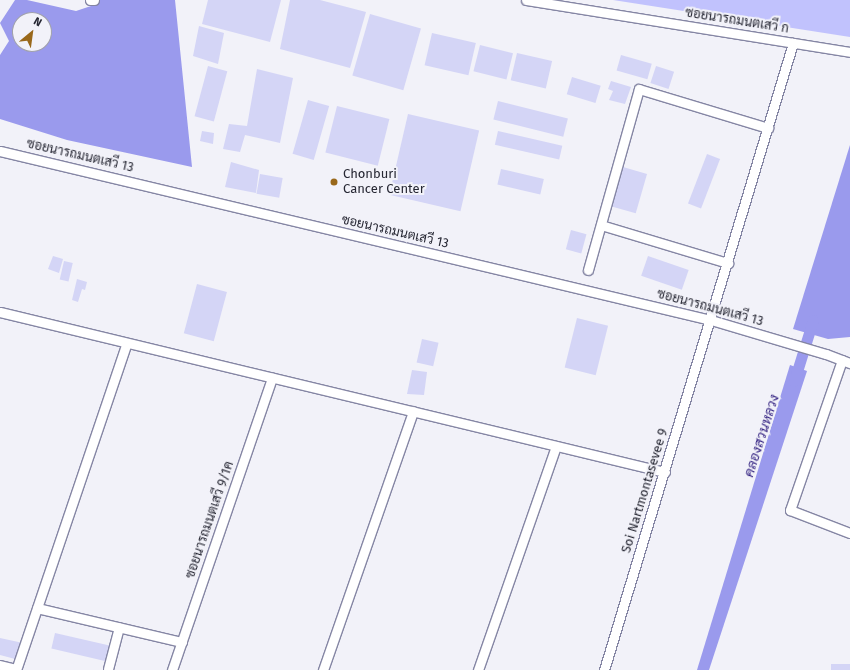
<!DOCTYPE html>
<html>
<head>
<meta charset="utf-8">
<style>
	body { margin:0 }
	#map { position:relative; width:850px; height:670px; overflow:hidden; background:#f2f2f9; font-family:"Fira Sans",Sarabun,sans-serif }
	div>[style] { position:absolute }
	.green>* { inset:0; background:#c1c2fd }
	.water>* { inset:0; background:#9a9aed }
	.canal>* { height:11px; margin:-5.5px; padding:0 5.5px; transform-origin:5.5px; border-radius:5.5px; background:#9a9aed }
	.building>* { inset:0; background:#d4d5f6; transform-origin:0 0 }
	.roads { filter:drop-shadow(1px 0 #8586a4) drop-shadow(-1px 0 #8586a4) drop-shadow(0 1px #8586a4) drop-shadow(0 -1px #8586a4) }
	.minor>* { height:9px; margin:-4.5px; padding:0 4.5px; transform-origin:4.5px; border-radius:4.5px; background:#fff }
	.dots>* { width:11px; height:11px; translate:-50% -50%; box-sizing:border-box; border:2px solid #f2f2f9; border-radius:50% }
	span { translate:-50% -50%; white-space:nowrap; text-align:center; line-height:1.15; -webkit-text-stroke:4px #f2f2f9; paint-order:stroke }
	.street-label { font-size:13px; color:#262733 }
	.poi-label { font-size:13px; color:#262733 }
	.left { translate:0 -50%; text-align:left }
	.water-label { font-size:14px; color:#342382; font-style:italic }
	.north { position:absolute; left:12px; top:12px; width:40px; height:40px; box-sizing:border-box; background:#f2f2f9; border:1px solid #a0a1aa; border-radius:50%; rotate:29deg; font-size:11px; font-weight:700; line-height:16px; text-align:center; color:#262733 }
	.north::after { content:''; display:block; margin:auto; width:14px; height:18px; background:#99681b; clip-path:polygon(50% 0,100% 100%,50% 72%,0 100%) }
</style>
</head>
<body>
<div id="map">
	<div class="green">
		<div style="clip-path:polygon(613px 0,850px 0,850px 37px)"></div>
	</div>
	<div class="water">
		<div style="clip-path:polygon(evenodd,15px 0,27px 0,76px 11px,94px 5px,98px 0,175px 0,192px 167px,67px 140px,0 119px,0 55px,9px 41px,0 23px,15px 0,20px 20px,44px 20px,44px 44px,20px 44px,20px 20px)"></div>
		<div style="clip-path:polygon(850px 145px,850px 337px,828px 339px,793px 329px)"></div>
		<div style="clip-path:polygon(790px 365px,807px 371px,709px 670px,697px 670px)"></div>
	</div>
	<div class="canal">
		<div style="left:794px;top:381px;width:64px;rotate:-72.7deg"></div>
	</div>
	<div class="building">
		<div style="clip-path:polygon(208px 0,281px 0,270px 42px,202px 24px)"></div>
		<div style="clip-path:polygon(290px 0,320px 0,366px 12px,350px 68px,280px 49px)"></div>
		<div style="left:370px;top:14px;width:53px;height:64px;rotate:16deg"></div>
		<div style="clip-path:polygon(199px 26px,224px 33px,218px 64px,193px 56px)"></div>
		<div style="left:432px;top:33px;width:45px;height:33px;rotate:13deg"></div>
		<div style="left:480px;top:45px;width:34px;height:27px;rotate:14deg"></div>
		<div style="left:517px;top:53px;width:36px;height:28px;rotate:13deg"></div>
		<div style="left:621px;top:55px;width:32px;height:16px;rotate:16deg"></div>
		<div style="left:208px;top:66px;width:20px;height:52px;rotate:15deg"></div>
		<div style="left:656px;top:66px;width:19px;height:18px;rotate:18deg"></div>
		<div style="clip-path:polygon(257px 69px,293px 78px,280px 143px,245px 135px,240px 152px,223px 149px,229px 124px,247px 126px)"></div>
		<div style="left:572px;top:77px;width:30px;height:18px;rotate:17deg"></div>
		<div style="clip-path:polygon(611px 81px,631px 87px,625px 104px,609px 100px,613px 91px,608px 89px)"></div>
		<div style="left:308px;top:100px;width:22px;height:56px;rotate:16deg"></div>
		<div style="left:498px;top:101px;width:72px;height:19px;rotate:14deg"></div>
		<div style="left:337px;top:106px;width:54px;height:48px;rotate:14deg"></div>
		<div style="left:408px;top:114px;width:73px;height:83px;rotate:13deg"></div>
		<div style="clip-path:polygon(202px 131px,214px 133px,213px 144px,200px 141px)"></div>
		<div style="left:498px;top:131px;width:66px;height:14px;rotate:13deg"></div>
		<div style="left:707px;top:154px;width:14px;height:53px;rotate:21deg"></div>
		<div style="clip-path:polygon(231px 162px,259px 170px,256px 193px,225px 187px)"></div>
		<div style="left:623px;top:167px;width:25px;height:41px;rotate:16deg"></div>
		<div style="left:501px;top:169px;width:44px;height:16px;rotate:13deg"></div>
		<div style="left:260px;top:174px;width:23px;height:20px;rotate:10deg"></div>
		<div style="left:571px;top:230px;width:16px;height:20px;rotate:15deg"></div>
		<div style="clip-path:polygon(53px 256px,63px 259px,59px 273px,48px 269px)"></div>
		<div style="left:648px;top:256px;width:43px;height:21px;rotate:19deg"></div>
		<div style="left:64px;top:261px;width:9px;height:19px;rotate:13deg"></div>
		<div style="clip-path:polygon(77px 279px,87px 282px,85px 290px,82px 289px,78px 302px,72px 300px)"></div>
		<div style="left:197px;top:284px;width:31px;height:51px;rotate:15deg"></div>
		<div style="left:577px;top:318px;width:32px;height:51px;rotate:14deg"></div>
		<div style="left:422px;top:339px;width:17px;height:24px;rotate:13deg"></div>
		<div style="clip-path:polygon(412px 370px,427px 372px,424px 395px,407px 394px)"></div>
		<div style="left:55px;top:633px;width:57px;height:16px;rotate:13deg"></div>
		<div style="clip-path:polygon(0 638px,23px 643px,19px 660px,0 655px)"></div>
		<div style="left:831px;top:664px;width:19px;height:6px"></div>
	</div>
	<div class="roads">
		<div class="minor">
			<div style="left:90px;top:0;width:4px"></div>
			<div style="left:526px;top:0;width:328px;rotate:9.1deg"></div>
			<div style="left:0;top:151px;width:731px;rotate:13.37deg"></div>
			<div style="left:711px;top:320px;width:120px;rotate:16.5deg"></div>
			<div style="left:826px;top:354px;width:26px;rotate:21deg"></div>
			<div style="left:601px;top:225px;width:133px;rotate:16.7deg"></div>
			<div style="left:588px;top:270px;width:188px;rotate:-74.3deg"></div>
			<div style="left:639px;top:89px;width:135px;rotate:16.8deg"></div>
			<div style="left:0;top:312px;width:684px;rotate:13.53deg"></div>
			<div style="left:842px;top:360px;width:159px;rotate:109.1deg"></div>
			<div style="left:790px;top:510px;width:64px;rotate:21deg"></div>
			<div style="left:37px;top:608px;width:149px;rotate:13.2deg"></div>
			<div style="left:0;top:665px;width:16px;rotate:14deg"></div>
			<div style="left:108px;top:669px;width:43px;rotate:-75.3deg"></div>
			<div style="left:16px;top:670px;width:345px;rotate:-71.3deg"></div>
			<div style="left:172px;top:670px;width:309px;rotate:-71.1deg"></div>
			<div style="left:323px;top:670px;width:274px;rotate:-70.8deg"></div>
			<div style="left:478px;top:670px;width:237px;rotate:-70.8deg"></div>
			<div style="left:604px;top:670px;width:655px;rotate:-73.23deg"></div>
		</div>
	</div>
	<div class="dots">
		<div style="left:334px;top:182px;background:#99681b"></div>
	</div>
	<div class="street-label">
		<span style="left:737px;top:21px;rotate:9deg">ซอยนารถมนตเสวี ก</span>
		<span style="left:80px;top:156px;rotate:13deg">ซอยนารถมนตเสวี 13</span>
		<span style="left:395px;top:232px;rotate:13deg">ซอยนารถมนตเสวี 13</span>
		<span style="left:710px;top:308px;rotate:15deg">ซอยนารถมนตเสวี 13</span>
		<span style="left:645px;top:491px;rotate:-73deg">Soi Nartmontasevee 9</span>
		<span style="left:210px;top:520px;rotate:-71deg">ซอยนารถมนตเสวี 9/1ค</span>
	</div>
	<div class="poi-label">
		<span class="left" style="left:343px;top:182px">Chonburi<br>Cancer Center</span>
	</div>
	<div class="water-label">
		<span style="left:762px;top:436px;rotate:-72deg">คลองสวนหลวง</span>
	</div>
	<div class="north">N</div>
</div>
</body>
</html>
